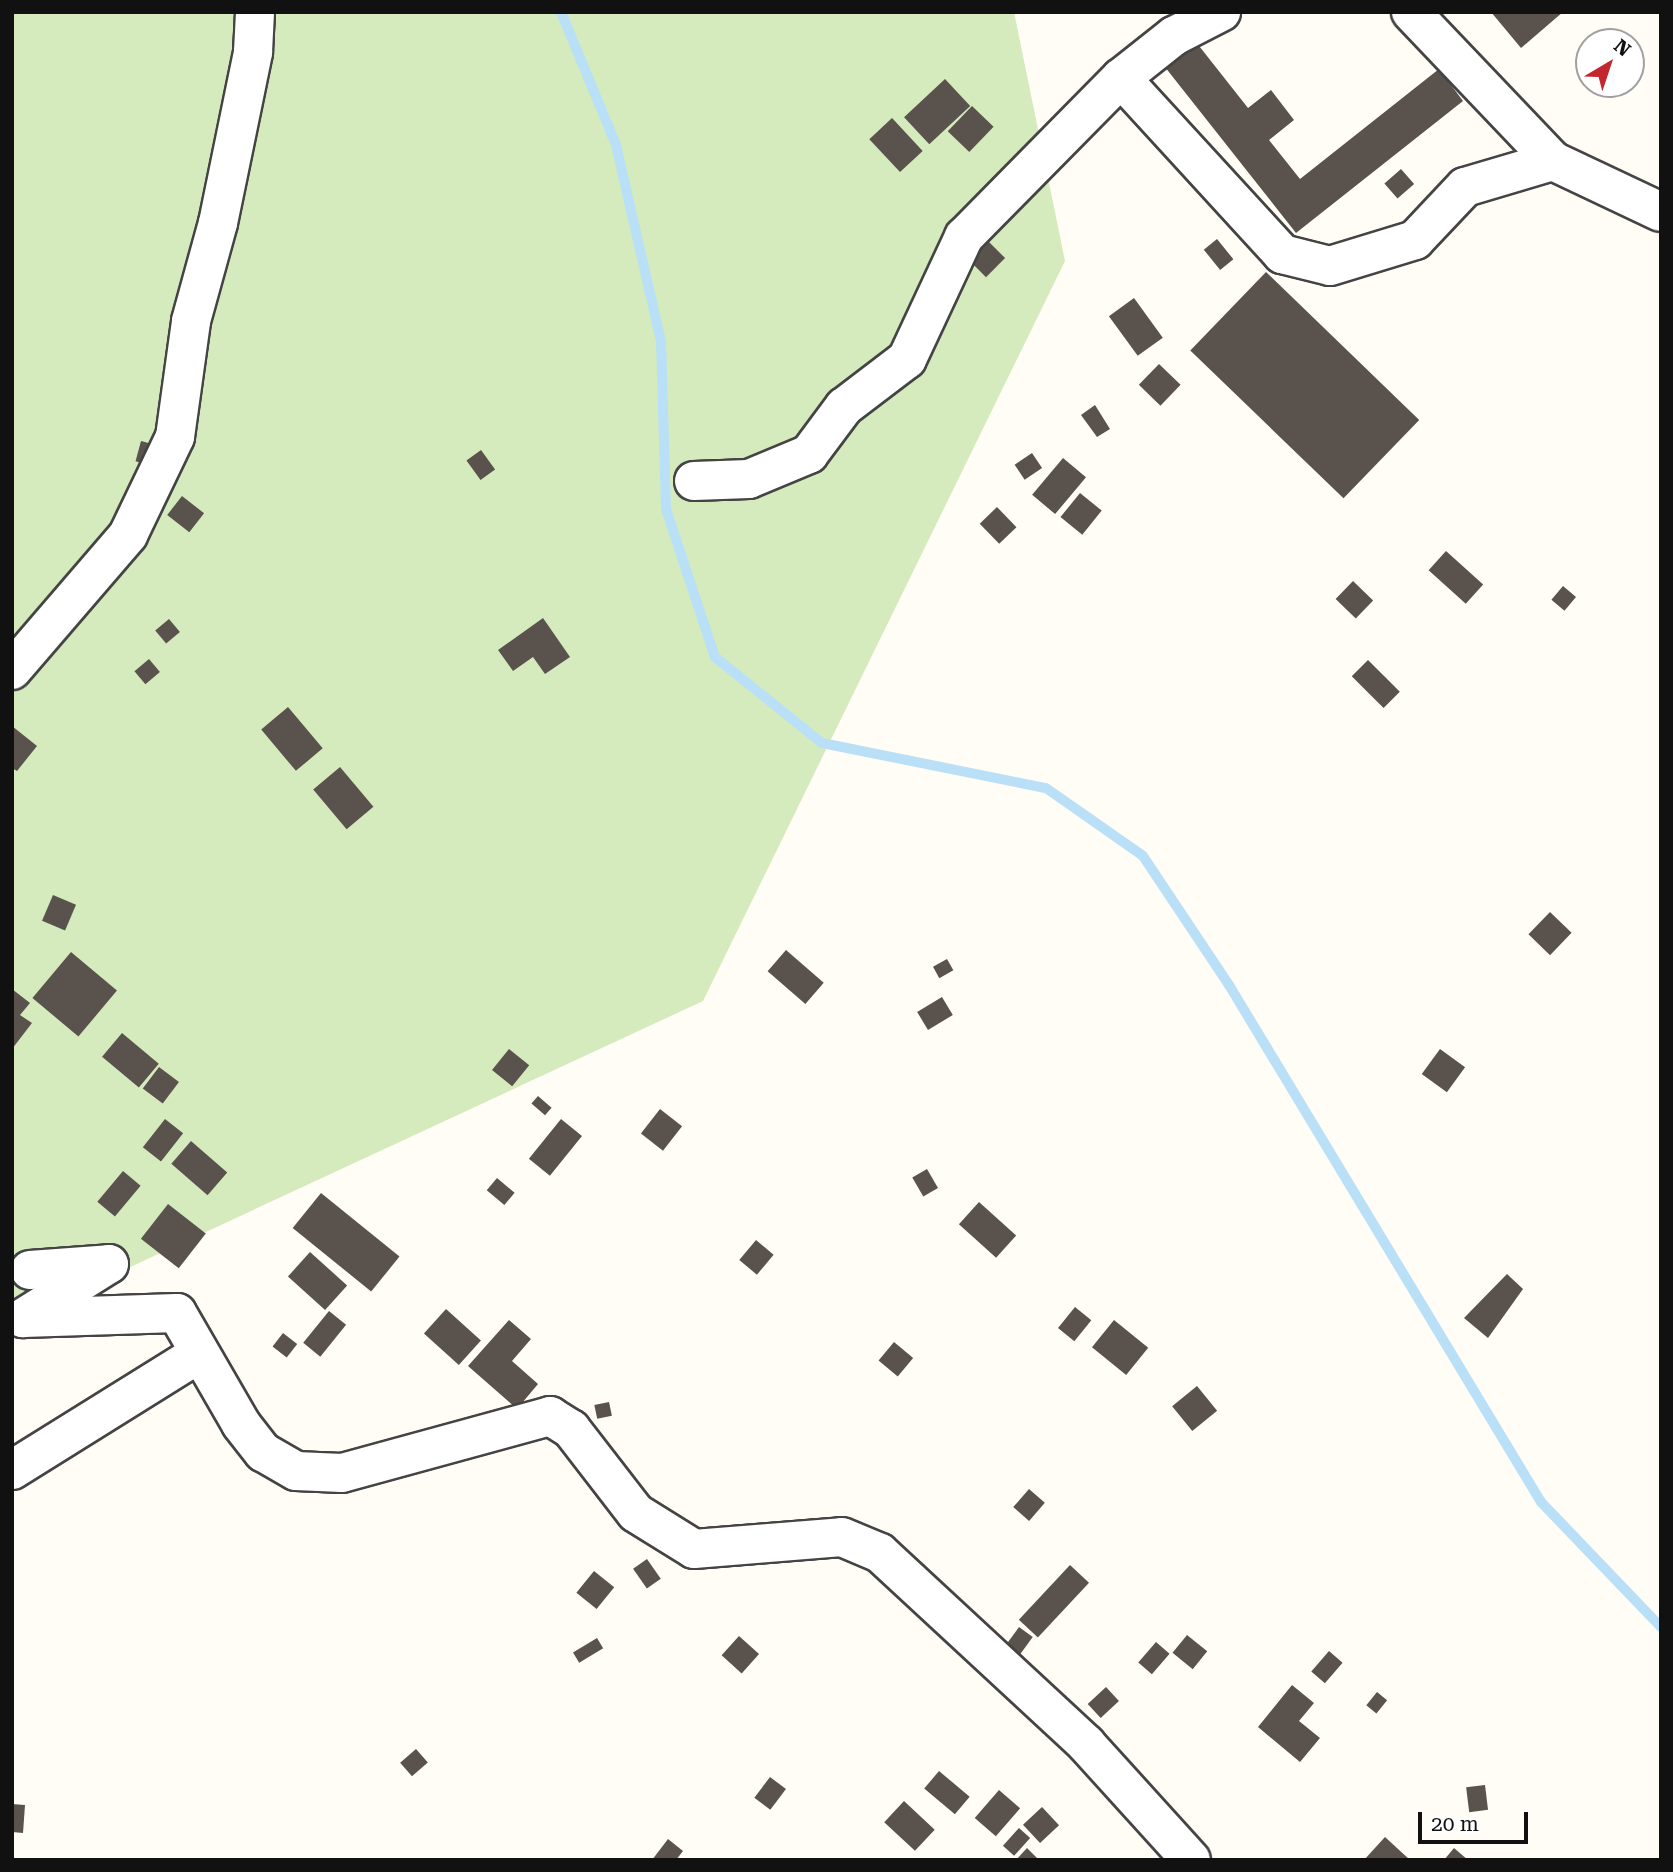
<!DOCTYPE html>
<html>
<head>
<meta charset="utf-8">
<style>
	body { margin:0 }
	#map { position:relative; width:1673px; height:1872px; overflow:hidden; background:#fffdf5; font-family:"Roboto Serif",serif }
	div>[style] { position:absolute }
	.green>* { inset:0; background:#d5ebbd }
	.stream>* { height:10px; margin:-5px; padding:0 5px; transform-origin:5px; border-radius:5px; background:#b9e0f7 }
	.building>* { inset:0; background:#5a524d; transform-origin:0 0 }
	.roads { filter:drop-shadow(2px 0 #444) drop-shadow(-2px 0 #444) drop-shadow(0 2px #444) drop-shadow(0 -2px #444) }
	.street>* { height:38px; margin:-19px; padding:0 19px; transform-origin:19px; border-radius:19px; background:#fff }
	span { translate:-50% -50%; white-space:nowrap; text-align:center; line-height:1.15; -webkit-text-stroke:7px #fff; paint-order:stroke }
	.frame { position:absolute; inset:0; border:14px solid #111; pointer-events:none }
	.north { position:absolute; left:1575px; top:28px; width:70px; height:70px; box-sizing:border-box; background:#fff; border:2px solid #a0a0a0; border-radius:50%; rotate:39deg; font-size:19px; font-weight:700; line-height:28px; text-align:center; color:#111 }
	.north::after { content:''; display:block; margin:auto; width:24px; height:32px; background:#c4262e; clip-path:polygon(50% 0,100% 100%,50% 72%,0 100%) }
	.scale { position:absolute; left:1418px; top:1812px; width:110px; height:32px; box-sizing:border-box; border:4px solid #111; border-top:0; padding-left:9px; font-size:21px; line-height:24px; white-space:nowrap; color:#111; -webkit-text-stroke:5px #fff; paint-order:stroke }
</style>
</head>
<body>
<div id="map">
	<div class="green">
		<div style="clip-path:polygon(12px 12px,1014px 12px,1065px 261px,703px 1001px,12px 1322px)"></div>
	</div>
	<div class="stream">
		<div style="left:561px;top:12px;width:144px;rotate:67.5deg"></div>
		<div style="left:616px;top:145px;width:201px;rotate:77.1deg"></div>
		<div style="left:661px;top:341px;width:168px;rotate:88.3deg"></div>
		<div style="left:666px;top:509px;width:156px;rotate:71.7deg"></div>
		<div style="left:715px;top:657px;width:137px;rotate:38.8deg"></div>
		<div style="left:822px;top:743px;width:228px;rotate:11.4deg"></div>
		<div style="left:1046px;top:788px;width:118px;rotate:35deg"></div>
		<div style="left:1143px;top:856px;width:155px;rotate:56.3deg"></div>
		<div style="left:1229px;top:985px;width:604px;rotate:58.89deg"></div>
		<div style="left:1541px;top:1502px;width:173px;rotate:46.2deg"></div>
	</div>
	<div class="building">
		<div style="clip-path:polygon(1491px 12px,1563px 12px,1521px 48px)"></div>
		<div style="clip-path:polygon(1192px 37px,1248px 108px,1271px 90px,1294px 120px,1269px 140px,1300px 179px,1439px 69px,1463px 101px,1296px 233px,1161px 62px)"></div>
		<div style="left:945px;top:79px;width:37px;height:56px;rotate:47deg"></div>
		<div style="left:972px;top:106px;width:30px;height:35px;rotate:44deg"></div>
		<div style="left:892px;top:118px;width:45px;height:31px;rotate:47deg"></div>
		<div style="left:1401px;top:169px;width:20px;height:22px;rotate:49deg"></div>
		<div style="left:986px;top:239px;width:27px;height:27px;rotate:45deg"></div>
		<div style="left:1217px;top:239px;width:26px;height:17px;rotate:51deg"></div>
		<div style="left:1266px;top:272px;width:213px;height:109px;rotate:44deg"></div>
		<div style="left:1134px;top:298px;width:49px;height:31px;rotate:54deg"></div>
		<div style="left:1159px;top:364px;width:30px;height:29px;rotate:44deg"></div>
		<div style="clip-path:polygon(1095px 405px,1110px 429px,1097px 437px,1081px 415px)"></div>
		<div style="left:141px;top:441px;width:24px;height:21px;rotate:15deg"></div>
		<div style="left:481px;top:450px;width:24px;height:18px;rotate:54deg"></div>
		<div style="left:1032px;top:453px;width:18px;height:21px;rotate:56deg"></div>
		<div style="left:1063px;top:458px;width:30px;height:48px;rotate:40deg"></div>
		<div style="left:1080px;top:493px;width:28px;height:31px;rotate:39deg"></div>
		<div style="left:182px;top:496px;width:28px;height:24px;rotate:38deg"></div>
		<div style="left:997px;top:507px;width:28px;height:24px;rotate:46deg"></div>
		<div style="left:1446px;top:551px;width:50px;height:26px;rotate:42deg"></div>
		<div style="left:1353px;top:581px;width:28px;height:25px;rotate:44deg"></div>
		<div style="left:1563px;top:586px;width:17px;height:18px;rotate:40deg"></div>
		<div style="clip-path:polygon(543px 618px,570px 657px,545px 674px,533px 657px,513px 671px,498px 650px)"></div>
		<div style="left:169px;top:619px;width:17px;height:18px;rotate:50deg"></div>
		<div style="left:149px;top:659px;width:17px;height:19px;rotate:50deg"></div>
		<div style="left:1368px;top:660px;width:45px;height:23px;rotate:45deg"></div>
		<div style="left:288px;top:707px;width:54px;height:35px;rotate:50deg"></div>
		<div style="clip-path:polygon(12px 726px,37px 746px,17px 771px,12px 768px)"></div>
		<div style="left:340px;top:767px;width:52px;height:35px;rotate:50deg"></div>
		<div style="left:53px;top:895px;width:25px;height:28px;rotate:23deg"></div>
		<div style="left:1550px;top:912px;width:30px;height:31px;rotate:44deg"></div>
		<div style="left:786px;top:950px;width:50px;height:28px;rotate:41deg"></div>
		<div style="left:71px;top:952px;width:60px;height:60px;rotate:40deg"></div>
		<div style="left:947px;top:959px;width:13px;height:16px;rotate:61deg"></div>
		<div style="clip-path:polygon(12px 989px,30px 1003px,20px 1015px,32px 1023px,12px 1049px)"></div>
		<div style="left:942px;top:997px;width:21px;height:29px;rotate:59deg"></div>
		<div style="left:122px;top:1033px;width:48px;height:31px;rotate:40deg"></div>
		<div style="left:509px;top:1049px;width:26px;height:27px;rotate:39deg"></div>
		<div style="left:1440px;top:1049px;width:31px;height:31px;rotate:36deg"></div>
		<div style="left:159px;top:1067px;width:25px;height:27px;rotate:37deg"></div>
		<div style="left:538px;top:1096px;width:18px;height:10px;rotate:41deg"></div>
		<div style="left:660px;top:1109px;width:28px;height:31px;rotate:38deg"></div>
		<div style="left:165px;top:1119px;width:23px;height:36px;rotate:38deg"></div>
		<div style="left:561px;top:1119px;width:27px;height:51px;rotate:39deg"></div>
		<div style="left:191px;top:1141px;width:48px;height:30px;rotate:41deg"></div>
		<div style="left:927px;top:1169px;width:22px;height:17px;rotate:60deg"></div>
		<div style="left:123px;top:1171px;width:23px;height:40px;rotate:40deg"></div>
		<div style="left:497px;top:1178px;width:23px;height:16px;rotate:40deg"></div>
		<div style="left:321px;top:1193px;width:101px;height:45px;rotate:39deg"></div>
		<div style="left:979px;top:1202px;width:50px;height:30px;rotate:42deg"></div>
		<div style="left:168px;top:1204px;width:48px;height:44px;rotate:38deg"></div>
		<div style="left:756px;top:1240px;width:23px;height:26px;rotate:40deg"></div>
		<div style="left:310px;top:1252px;width:50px;height:33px;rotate:42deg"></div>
		<div style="clip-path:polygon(1507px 1274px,1523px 1289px,1488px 1338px,1464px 1318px)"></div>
		<div style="left:1075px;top:1307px;width:21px;height:27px;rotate:39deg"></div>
		<div style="left:446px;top:1309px;width:47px;height:33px;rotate:42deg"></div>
		<div style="left:329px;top:1311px;width:22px;height:41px;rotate:39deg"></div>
		<div style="clip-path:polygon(509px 1320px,531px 1339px,512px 1361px,538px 1384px,517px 1409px,468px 1366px)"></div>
		<div style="left:1114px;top:1320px;width:44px;height:35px;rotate:39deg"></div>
		<div style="left:283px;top:1333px;width:18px;height:17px;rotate:38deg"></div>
		<div style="left:894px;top:1342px;width:25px;height:24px;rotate:40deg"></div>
		<div style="left:1197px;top:1386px;width:32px;height:32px;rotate:51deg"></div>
		<div style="left:609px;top:1402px;width:14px;height:15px;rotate:78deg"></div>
		<div style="left:1029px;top:1489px;width:21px;height:24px;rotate:41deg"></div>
		<div style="left:647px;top:1559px;width:24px;height:17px;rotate:55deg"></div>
		<div style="left:1070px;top:1565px;width:26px;height:75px;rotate:43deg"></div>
		<div style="left:594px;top:1571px;width:26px;height:28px;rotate:39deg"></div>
		<div style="left:1019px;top:1627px;width:17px;height:23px;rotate:36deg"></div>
		<div style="left:1187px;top:1635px;width:26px;height:23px;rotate:39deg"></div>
		<div style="left:739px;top:1636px;width:27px;height:26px;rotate:42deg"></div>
		<div style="left:597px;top:1638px;width:12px;height:28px;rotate:59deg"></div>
		<div style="left:1156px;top:1642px;width:18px;height:27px;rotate:41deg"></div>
		<div style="left:1329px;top:1651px;width:18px;height:27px;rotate:41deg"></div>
		<div style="clip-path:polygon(1292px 1685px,1314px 1703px,1299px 1721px,1320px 1738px,1300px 1762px,1258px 1727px)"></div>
		<div style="left:1106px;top:1687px;width:19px;height:25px;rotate:47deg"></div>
		<div style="left:1377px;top:1692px;width:13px;height:17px;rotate:39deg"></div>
		<div style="left:416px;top:1749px;width:18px;height:21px;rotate:49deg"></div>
		<div style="left:939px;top:1771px;width:40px;height:23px;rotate:40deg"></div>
		<div style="left:770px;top:1777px;width:20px;height:26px;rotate:37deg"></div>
		<div style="left:1485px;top:1785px;width:25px;height:19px;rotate:83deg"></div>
		<div style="left:999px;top:1790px;width:28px;height:37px;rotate:41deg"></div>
		<div style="left:904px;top:1801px;width:42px;height:29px;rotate:43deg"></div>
		<div style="clip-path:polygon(12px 1804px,25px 1805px,23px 1833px,12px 1832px)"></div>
		<div style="left:1042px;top:1807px;width:25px;height:26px;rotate:47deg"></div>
		<div style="left:1019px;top:1828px;width:15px;height:24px;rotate:42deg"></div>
		<div style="clip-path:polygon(1385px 1837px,1410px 1860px,1364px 1860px)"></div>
		<div style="clip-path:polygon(668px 1839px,683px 1851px,676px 1860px,652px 1860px)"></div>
		<div style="clip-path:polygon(1027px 1848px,1039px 1860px,1016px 1860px)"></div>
		<div style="clip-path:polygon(1454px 1848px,1468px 1860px,1444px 1860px)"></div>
	</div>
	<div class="roads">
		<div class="street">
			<div style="left:1411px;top:12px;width:206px;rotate:46.4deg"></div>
			<div style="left:1553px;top:161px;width:119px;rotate:25.3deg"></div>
			<div style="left:1121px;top:78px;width:239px;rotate:47.5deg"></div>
			<div style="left:1282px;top:254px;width:49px;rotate:14deg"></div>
			<div style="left:1330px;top:266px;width:89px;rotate:-17deg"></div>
			<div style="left:1415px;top:240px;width:73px;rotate:-46.7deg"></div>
			<div style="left:1465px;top:187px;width:92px;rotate:-16.5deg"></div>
			<div style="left:694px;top:481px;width:55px;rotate:-2.1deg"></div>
			<div style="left:749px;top:479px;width:65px;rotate:-22.6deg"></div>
			<div style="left:809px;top:454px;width:59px;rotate:-53.3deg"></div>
			<div style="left:844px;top:407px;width:79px;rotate:-37.3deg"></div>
			<div style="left:907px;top:359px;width:135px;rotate:-65deg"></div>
			<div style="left:964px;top:237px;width:223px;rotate:-45.4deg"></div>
			<div style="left:1121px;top:78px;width:68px;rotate:-38.4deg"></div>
			<div style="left:1174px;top:36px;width:53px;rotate:-27.1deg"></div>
			<div style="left:12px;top:670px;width:178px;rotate:-49.3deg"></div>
			<div style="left:128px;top:535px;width:109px;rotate:-64.4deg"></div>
			<div style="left:175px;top:437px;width:117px;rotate:-82.1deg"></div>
			<div style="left:191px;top:321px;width:102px;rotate:-74.6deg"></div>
			<div style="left:218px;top:223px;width:175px;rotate:-78.4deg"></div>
			<div style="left:253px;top:52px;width:40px;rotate:-87.1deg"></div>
			<div style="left:30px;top:1270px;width:79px;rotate:-4.3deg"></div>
			<div style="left:109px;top:1264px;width:102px;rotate:147.9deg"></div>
			<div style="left:23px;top:1318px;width:154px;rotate:-1.9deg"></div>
			<div style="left:177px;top:1313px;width:128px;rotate:60deg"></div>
			<div style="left:241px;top:1424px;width:36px;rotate:52deg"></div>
			<div style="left:263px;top:1452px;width:38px;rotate:30deg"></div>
			<div style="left:296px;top:1471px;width:46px;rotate:2.5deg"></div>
			<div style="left:342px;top:1473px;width:216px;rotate:-15.3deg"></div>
			<div style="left:550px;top:1416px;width:25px;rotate:32deg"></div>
			<div style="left:571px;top:1429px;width:106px;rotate:52.3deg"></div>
			<div style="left:636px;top:1513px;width:68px;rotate:31.8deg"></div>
			<div style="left:694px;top:1549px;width:148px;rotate:-4.6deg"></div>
			<div style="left:842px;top:1537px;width:41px;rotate:22.8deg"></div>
			<div style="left:880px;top:1553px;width:281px;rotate:42.8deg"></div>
			<div style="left:1086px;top:1744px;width:156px;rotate:47.8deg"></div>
			<div style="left:12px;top:1470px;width:221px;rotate:-31.9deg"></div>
		</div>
	</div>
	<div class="frame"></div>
	<div class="north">N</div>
	<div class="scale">20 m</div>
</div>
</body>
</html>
